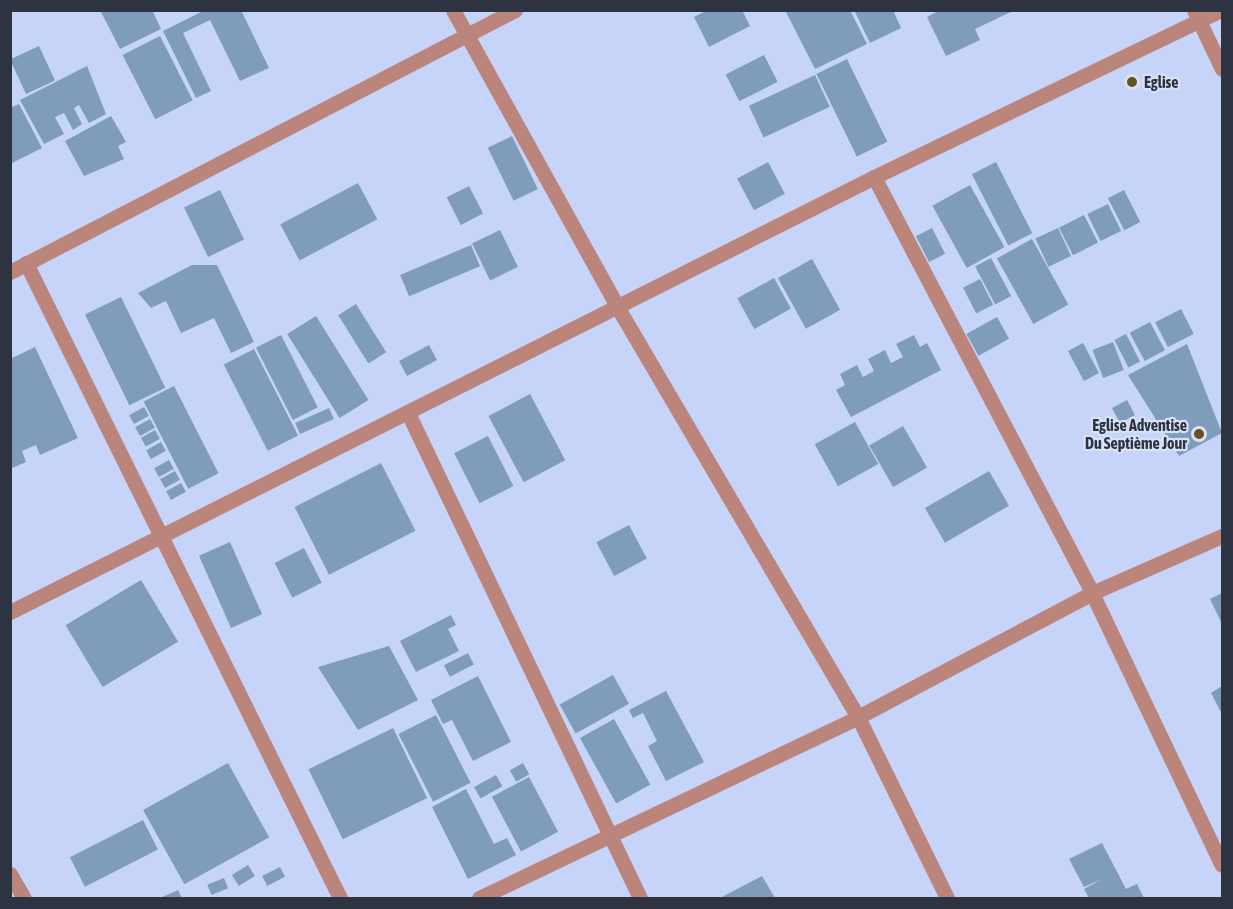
<!DOCTYPE html>
<html>
<head>
<meta charset="utf-8">
<style>
	body { margin:0 }
	#map { position:relative; width:1233px; height:909px; overflow:hidden; background:#c6d4fa; font-family:"Asap Condensed",sans-serif }
	div>[style] { position:absolute }
	.building>* { inset:0; background:#7f9cba; transform-origin:0 0 }
	.minor>* { height:15px; margin:-7.5px; padding:0 7.5px; transform-origin:7.5px; border-radius:7.5px; background:#bb857c }
	.dots>* { width:16px; height:16px; translate:-50% -50%; box-sizing:border-box; border:3px solid #d8e1f8; border-radius:50% }
	span { translate:-50% -50%; white-space:nowrap; text-align:center; line-height:1.15; -webkit-text-stroke:4.5px #d8e1f8; paint-order:stroke }
	.poi-label { font-size:16px; color:#2e3342; font-weight:700 }
	.left { translate:0 -50%; text-align:left }
	.right { translate:-100% -50%; text-align:right }
	.frame { position:absolute; inset:0; border:12px solid #2e3342; pointer-events:none }
</style>
</head>
<body>
<div id="map">
	<div class="building">
		<div style="clip-path:polygon(100px 10px,152px 10px,161px 29px,120px 49px)"></div>
		<div style="clip-path:polygon(205px 10px,241px 10px,269px 68px,240px 81px,210px 20px,183px 33px,211px 91px,196px 98px,163px 31px)"></div>
		<div style="clip-path:polygon(708px 10px,742px 10px,750px 26px,709px 47px,694px 17px)"></div>
		<div style="clip-path:polygon(785px 10px,850px 10px,867px 44px,815px 69px)"></div>
		<div style="clip-path:polygon(854px 10px,893px 10px,901px 28px,870px 43px)"></div>
		<div style="clip-path:polygon(940px 10px,1015px 10px,975px 29px,980px 40px,946px 56px,927px 17px)"></div>
		<div style="left:160px;top:36px;width:72px;height:42px;rotate:63deg"></div>
		<div style="left:39px;top:46px;width:38px;height:32px;rotate:65deg"></div>
		<div style="left:764px;top:55px;width:30px;height:43px;rotate:63deg"></div>
		<div style="left:847px;top:59px;width:92px;height:34px;rotate:64deg"></div>
		<div style="clip-path:polygon(87px 66px,106px 114px,89px 123px,79px 105px,74px 108px,82px 124px,73px 130px,64px 113px,55px 117px,64px 134px,44px 144px,20px 100px)"></div>
		<div style="left:815px;top:75px;width:35px;height:73px;rotate:65deg"></div>
		<div style="clip-path:polygon(19px 104px,42px 148px,10px 164px,10px 108px)"></div>
		<div style="clip-path:polygon(111px 116px,126px 142px,118px 146px,124px 159px,84px 176px,65px 141px)"></div>
		<div style="left:512px;top:136px;width:59px;height:27px;rotate:64deg"></div>
		<div style="left:768px;top:162px;width:36px;height:35px;rotate:62deg"></div>
		<div style="left:996px;top:162px;width:80px;height:27px;rotate:63deg"></div>
		<div style="left:358px;top:183px;width:41px;height:88px;rotate:62deg"></div>
		<div style="left:970px;top:185px;width:71px;height:43px;rotate:61deg"></div>
		<div style="left:469px;top:186px;width:31px;height:25px;rotate:63deg"></div>
		<div style="left:220px;top:190px;width:55px;height:40px;rotate:64deg"></div>
		<div style="left:1124px;top:190px;width:36px;height:18px;rotate:63deg"></div>
		<div style="left:1108px;top:204px;width:30px;height:23px;rotate:64deg"></div>
		<div style="left:1084px;top:215px;width:31px;height:28px;rotate:63deg"></div>
		<div style="left:932px;top:228px;width:29px;height:18px;rotate:63deg"></div>
		<div style="left:1058px;top:228px;width:31px;height:25px;rotate:65deg"></div>
		<div style="left:500px;top:230px;width:41px;height:31px;rotate:64deg"></div>
		<div style="left:1032px;top:239px;width:75px;height:40px;rotate:61deg"></div>
		<div style="left:471px;top:245px;width:23px;height:77px;rotate:67deg"></div>
		<div style="left:991px;top:258px;width:43px;height:18px;rotate:62deg"></div>
		<div style="left:812px;top:259px;width:58px;height:39px;rotate:61deg"></div>
		<div style="clip-path:polygon(192px 265px,217px 265px,254px 342px,231px 353px,214px 318px,181px 333px,166px 301px,151px 308px,138px 293px)"></div>
		<div style="left:774px;top:278px;width:35px;height:42px;rotate:61deg"></div>
		<div style="left:980px;top:279px;width:29px;height:19px;rotate:63deg"></div>
		<div style="left:121px;top:297px;width:101px;height:40px;rotate:64deg"></div>
		<div style="left:356px;top:304px;width:57px;height:21px;rotate:58deg"></div>
		<div style="left:1181px;top:309px;width:28px;height:29px;rotate:63deg"></div>
		<div style="left:316px;top:316px;width:99px;height:34px;rotate:58deg"></div>
		<div style="left:997px;top:317px;width:25px;height:35px;rotate:61deg"></div>
		<div style="left:1150px;top:322px;width:32px;height:23px;rotate:62deg"></div>
		<div style="left:1126px;top:334px;width:31px;height:13px;rotate:63deg"></div>
		<div style="left:281px;top:335px;width:81px;height:28px;rotate:63deg"></div>
		<div style="clip-path:polygon(914px 335px,920px 347px,927px 343px,941px 370px,851px 417px,836px 390px,845px 385px,840px 374px,857px 365px,863px 377px,874px 371px,868px 359px,885px 350px,891px 363px,903px 357px,896px 344px)"></div>
		<div style="left:1113px;top:342px;width:30px;height:22px;rotate:69deg"></div>
		<div style="left:1083px;top:343px;width:34px;height:17px;rotate:62deg"></div>
		<div style="clip-path:polygon(1187px 344px,1222px 433px,1179px 456px,1128px 375px)"></div>
		<div style="left:429px;top:345px;width:17px;height:34px;rotate:62deg"></div>
		<div style="clip-path:polygon(35px 347px,78px 438px,40px 455px,36px 445px,22px 451px,26px 462px,10px 469px,10px 359px)"></div>
		<div style="left:254px;top:349px;width:97px;height:34px;rotate:63deg"></div>
		<div style="left:174px;top:386px;width:98px;height:34px;rotate:63deg"></div>
		<div style="left:530px;top:394px;width:75px;height:47px;rotate:62deg"></div>
		<div style="left:1127px;top:400px;width:17px;height:17px;rotate:62deg"></div>
		<div style="left:144px;top:407px;width:10px;height:17px;rotate:61deg"></div>
		<div style="left:329px;top:408px;width:12px;height:37px;rotate:66deg"></div>
		<div style="left:150px;top:419px;width:10px;height:17px;rotate:61deg"></div>
		<div style="left:855px;top:422px;width:48px;height:46px;rotate:61deg"></div>
		<div style="left:903px;top:426px;width:48px;height:39px;rotate:60deg"></div>
		<div style="left:155px;top:430px;width:10px;height:16px;rotate:61deg"></div>
		<div style="left:488px;top:436px;width:56px;height:38px;rotate:63deg"></div>
		<div style="left:161px;top:442px;width:10px;height:17px;rotate:61deg"></div>
		<div style="left:169px;top:460px;width:10px;height:17px;rotate:61deg"></div>
		<div style="left:381px;top:463px;width:76px;height:97px;rotate:63deg"></div>
		<div style="left:175px;top:471px;width:10px;height:17px;rotate:61deg"></div>
		<div style="left:989px;top:471px;width:40px;height:74px;rotate:60deg"></div>
		<div style="left:181px;top:483px;width:10px;height:17px;rotate:61deg"></div>
		<div style="left:629px;top:525px;width:38px;height:37px;rotate:62deg"></div>
		<div style="left:230px;top:542px;width:79px;height:34px;rotate:66deg"></div>
		<div style="left:304px;top:548px;width:39px;height:33px;rotate:63deg"></div>
		<div style="left:141px;top:580px;width:72px;height:88px;rotate:59deg"></div>
		<div style="clip-path:polygon(1222px 593px,1222px 624px,1210px 599px)"></div>
		<div style="clip-path:polygon(451px 615px,456px 625px,448px 629px,459px 651px,416px 672px,400px 641px)"></div>
		<div style="clip-path:polygon(389px 646px,418px 700px,358px 730px,318px 667px)"></div>
		<div style="left:468px;top:653px;width:13px;height:27px;rotate:63deg"></div>
		<div style="left:613px;top:675px;width:33px;height:61px;rotate:61deg"></div>
		<div style="clip-path:polygon(478px 676px,511px 742px,473px 761px,452px 720px,443px 724px,431px 700px)"></div>
		<div style="clip-path:polygon(1222px 686px,1222px 714px,1211px 693px)"></div>
		<div style="clip-path:polygon(666px 691px,704px 762px,666px 781px,648px 746px,657px 741px,643px 713px,633px 718px,629px 710px)"></div>
		<div style="left:436px;top:715px;width:76px;height:42px;rotate:63deg"></div>
		<div style="left:614px;top:719px;width:75px;height:39px;rotate:61deg"></div>
		<div style="left:393px;top:728px;width:78px;height:94px;rotate:64deg"></div>
		<div style="left:228px;top:763px;width:85px;height:97px;rotate:61deg"></div>
		<div style="left:523px;top:763px;width:13px;height:15px;rotate:61deg"></div>
		<div style="left:496px;top:775px;width:13px;height:25px;rotate:61deg"></div>
		<div style="left:529px;top:777px;width:62px;height:42px;rotate:62deg"></div>
		<div style="clip-path:polygon(466px 789px,494px 844px,507px 838px,516px 855px,468px 879px,432px 807px)"></div>
		<div style="left:143px;top:820px;width:33px;height:82px;rotate:63deg"></div>
		<div style="clip-path:polygon(1102px 843px,1126px 889px,1137px 884px,1144px 898px,1089px 898px,1084px 889px,1102px 879px,1084px 887px,1069px 859px)"></div>
		<div style="left:248px;top:865px;width:13px;height:19px;rotate:58deg"></div>
		<div style="left:280px;top:867px;width:11px;height:20px;rotate:63deg"></div>
		<div style="clip-path:polygon(762px 876px,775px 898px,720px 898px)"></div>
		<div style="left:224px;top:878px;width:11px;height:18px;rotate:68deg"></div>
		<div style="clip-path:polygon(178px 890px,182px 898px,160px 898px)"></div>
	</div>
	<div class="minor">
		<div style="left:453px;top:10px;width:341px;rotate:61deg"></div>
		<div style="left:618px;top:308px;width:474px;rotate:59.6deg"></div>
		<div style="left:858px;top:717px;width:202px;rotate:63.8deg"></div>
		<div style="left:1194px;top:10px;width:65px;rotate:64.6deg"></div>
		<div style="left:874px;top:177px;width:470px;rotate:62.3deg"></div>
		<div style="left:1092px;top:593px;width:301px;rotate:64.5deg"></div>
		<div style="left:26px;top:263px;width:708px;rotate:63.69deg"></div>
		<div style="left:10px;top:272px;width:569px;rotate:-27.42deg"></div>
		<div style="left:408px;top:413px;width:538px;rotate:64.44deg"></div>
		<div style="left:10px;top:612px;width:967px;rotate:-26.72deg"></div>
		<div style="left:874px;top:177px;width:385px;rotate:-25.7deg"></div>
		<div style="left:10px;top:874px;width:28px;rotate:60deg"></div>
		<div style="left:479px;top:898px;width:420px;rotate:-25.5deg"></div>
		<div style="left:858px;top:717px;width:265px;rotate:-27.9deg"></div>
		<div style="left:1092px;top:593px;width:142px;rotate:-23.7deg"></div>
	</div>
	<div class="dots">
		<div style="left:1132px;top:82px;background:#655321"></div>
		<div style="left:1199px;top:434px;background:#655321"></div>
	</div>
	<div class="poi-label">
		<span class="left" style="left:1144px;top:82px">Eglise</span>
		<span class="right" style="left:1187px;top:434px">Eglise Adventise<br>Du Septième Jour</span>
	</div>
	<div class="frame"></div>
</div>
</body>
</html>
